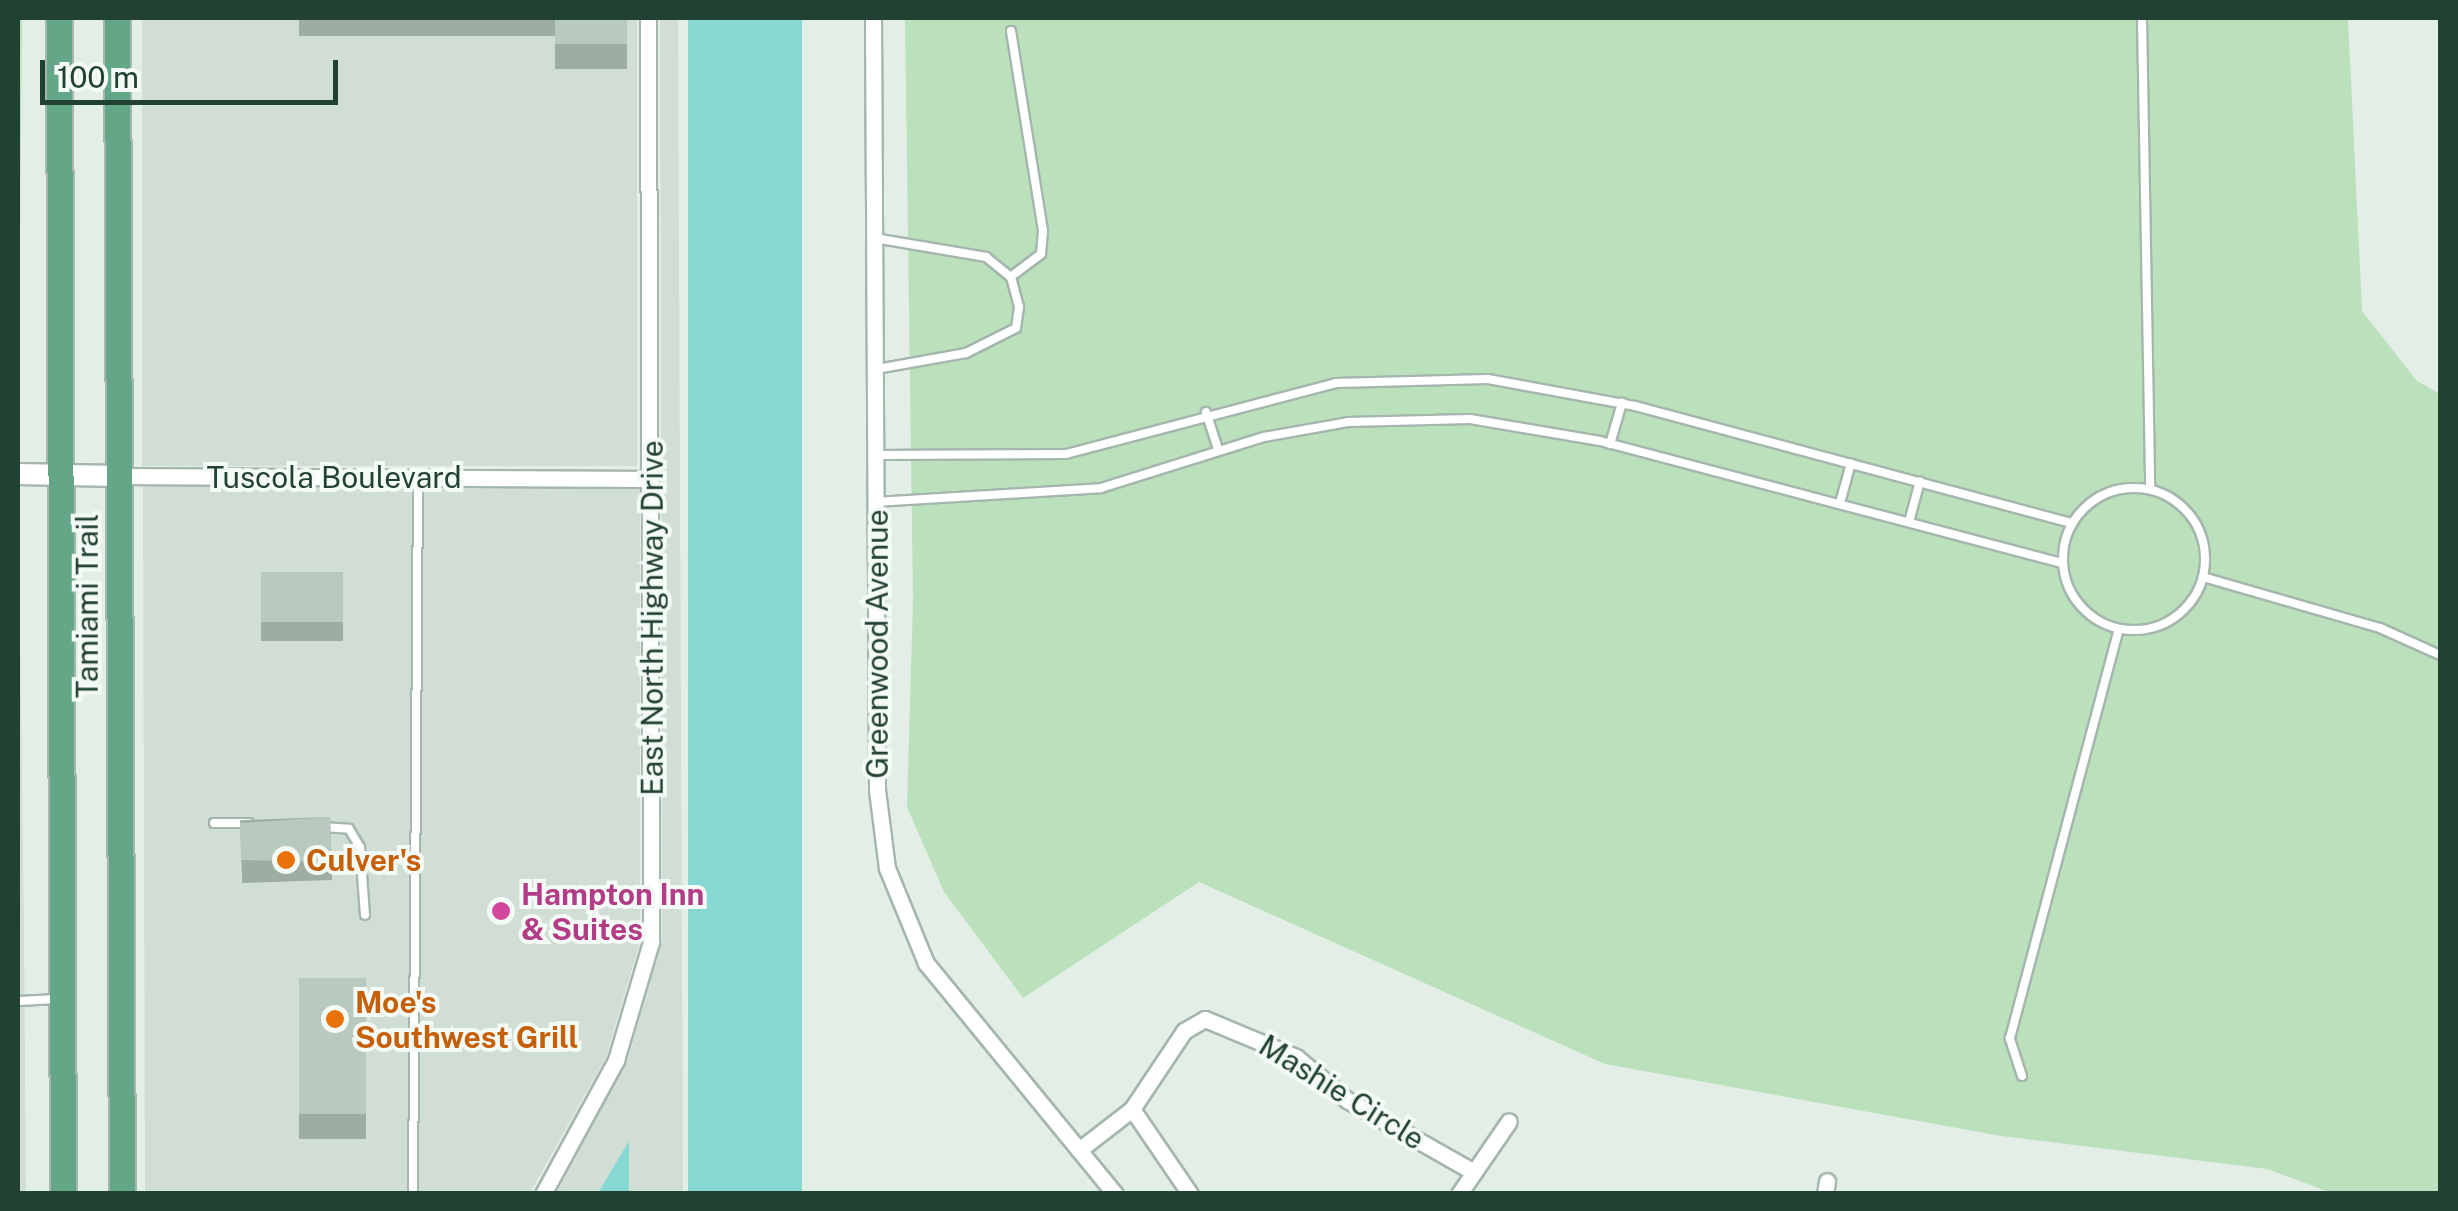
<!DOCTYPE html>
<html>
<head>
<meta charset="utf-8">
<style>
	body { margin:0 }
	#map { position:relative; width:2458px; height:1211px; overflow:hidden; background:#e3eee7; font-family:"Public Sans",sans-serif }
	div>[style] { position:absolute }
	.built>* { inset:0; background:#d1ded5; transform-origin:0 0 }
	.green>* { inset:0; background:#bae1bc }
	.water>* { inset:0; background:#86d8d3; transform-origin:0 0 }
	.roads { filter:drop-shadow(2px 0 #a5b7ad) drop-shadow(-2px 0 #a5b7ad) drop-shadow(0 2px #a5b7ad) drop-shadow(0 -2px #a5b7ad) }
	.service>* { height:8px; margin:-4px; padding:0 4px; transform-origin:4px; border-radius:4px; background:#fff }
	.service>.ring { margin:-4px; padding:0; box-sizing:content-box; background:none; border:8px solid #fff; border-radius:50% }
	.minor>* { height:15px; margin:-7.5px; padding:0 7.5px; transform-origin:7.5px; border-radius:7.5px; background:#fff }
	.tertiary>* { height:20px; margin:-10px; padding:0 10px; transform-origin:10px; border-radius:10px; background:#fff }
	.primary>* { height:25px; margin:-12.5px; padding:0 12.5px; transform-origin:12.5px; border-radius:12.5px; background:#63a788 }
	.wall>* { inset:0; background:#9eada4; transform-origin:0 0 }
	.building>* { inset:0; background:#b8c9bf; transform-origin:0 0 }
	.dots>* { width:28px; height:28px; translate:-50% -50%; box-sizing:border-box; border:5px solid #f4faf6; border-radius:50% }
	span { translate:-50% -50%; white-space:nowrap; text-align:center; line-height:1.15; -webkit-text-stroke:8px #f4faf6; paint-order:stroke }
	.street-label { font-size:30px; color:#214132 }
	.food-label { font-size:30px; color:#c56008; font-weight:700 }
	.left { translate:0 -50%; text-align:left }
	.hotel-label { font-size:30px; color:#b23c85; font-weight:700 }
	.frame { position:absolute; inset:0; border:20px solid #214132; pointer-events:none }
	.scale { position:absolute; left:40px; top:60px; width:298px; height:45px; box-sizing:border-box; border:5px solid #214132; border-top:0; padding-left:12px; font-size:30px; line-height:35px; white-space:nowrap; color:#214132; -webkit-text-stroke:8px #f4faf6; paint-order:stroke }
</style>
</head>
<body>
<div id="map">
	<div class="built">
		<div style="left:142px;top:18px;width:495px;height:448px"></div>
		<div style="clip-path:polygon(660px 18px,678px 18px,683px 1193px,629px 1193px,628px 1143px,598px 1193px,556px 1194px,627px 1062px,662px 942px)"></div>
		<div style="clip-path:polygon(18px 485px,24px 929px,26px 1194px,18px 1193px)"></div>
		<div style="clip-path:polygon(143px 486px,640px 489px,640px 942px,606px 1057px,530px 1193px,145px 1193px)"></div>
	</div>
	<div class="green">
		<div style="clip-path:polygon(18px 18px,22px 18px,18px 464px)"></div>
		<div style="clip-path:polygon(905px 18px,2348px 18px,2362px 311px,2417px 381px,2440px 394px,2440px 1193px,2332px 1193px,2267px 1169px,2001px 1136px,1605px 1064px,1199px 882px,1023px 998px,944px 892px,907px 807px,913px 600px)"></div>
	</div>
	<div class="water">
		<div style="left:688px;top:18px;width:114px;height:1175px"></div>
		<div style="clip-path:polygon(629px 1141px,629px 1193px,598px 1193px)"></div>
	</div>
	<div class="roads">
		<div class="service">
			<div style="left:2142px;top:18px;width:471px;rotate:89deg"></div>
			<div style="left:1011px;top:31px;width:203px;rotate:80.9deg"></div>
			<div style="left:1043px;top:231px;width:23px;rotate:95deg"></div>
			<div style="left:1041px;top:254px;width:38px;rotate:143deg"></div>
			<div style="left:874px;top:238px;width:114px;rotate:9.6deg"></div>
			<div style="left:986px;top:257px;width:32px;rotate:39deg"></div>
			<div style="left:1011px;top:277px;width:31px;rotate:75deg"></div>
			<div style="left:1019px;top:307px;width:21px;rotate:98deg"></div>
			<div style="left:1016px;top:328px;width:56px;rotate:153.4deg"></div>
			<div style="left:966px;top:353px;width:90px;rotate:169.8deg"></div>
			<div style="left:1206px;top:412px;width:39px;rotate:72deg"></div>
			<div style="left:1610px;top:444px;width:43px;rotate:-73.7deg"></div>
			<div style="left:875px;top:455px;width:191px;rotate:-0.3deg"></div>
			<div style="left:1066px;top:454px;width:279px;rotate:-14.7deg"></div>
			<div style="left:1336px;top:383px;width:152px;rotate:-1.5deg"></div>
			<div style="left:1488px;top:379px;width:149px;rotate:10.4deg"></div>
			<div style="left:1635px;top:406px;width:453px;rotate:15deg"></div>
			<div class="ring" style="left:2063px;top:488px;width:134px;height:134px"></div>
			<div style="left:875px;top:502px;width:226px;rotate:-3.5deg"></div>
			<div style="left:1101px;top:488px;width:171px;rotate:-17.4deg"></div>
			<div style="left:1264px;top:437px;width:85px;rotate:-10.1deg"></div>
			<div style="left:1348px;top:422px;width:122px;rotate:-1.4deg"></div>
			<div style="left:1470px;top:419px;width:132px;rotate:9.6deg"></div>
			<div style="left:1600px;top:441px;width:478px;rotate:14.8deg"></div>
			<div style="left:1840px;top:503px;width:41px;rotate:-74.6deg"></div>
			<div style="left:1909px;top:522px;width:42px;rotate:-75deg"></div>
			<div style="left:2203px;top:577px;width:184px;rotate:16.1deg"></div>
			<div style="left:2380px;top:628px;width:66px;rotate:24.2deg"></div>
			<div style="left:214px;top:823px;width:35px"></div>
			<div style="left:323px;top:827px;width:26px;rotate:4deg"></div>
			<div style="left:349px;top:829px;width:21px;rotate:59deg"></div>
			<div style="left:360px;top:847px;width:68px;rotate:85.8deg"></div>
			<div style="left:18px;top:1001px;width:40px;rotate:-2.9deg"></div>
			<div style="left:2022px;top:1076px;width:40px;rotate:-108deg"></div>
			<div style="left:2010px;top:1038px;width:423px;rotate:-75.1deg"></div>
			<div style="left:413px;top:1194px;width:717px;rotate:-89.6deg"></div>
		</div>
		<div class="minor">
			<div style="left:873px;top:18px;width:772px;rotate:89.7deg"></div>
			<div style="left:877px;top:790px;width:79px;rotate:82.7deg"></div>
			<div style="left:887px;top:868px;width:103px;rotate:67.7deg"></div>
			<div style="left:926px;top:963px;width:298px;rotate:50.7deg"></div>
			<div style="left:119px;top:476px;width:532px;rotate:0.32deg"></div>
			<div style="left:1132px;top:1109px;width:103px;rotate:55.7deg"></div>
			<div style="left:1079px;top:1150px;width:67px;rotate:-37.7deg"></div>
			<div style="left:1132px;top:1109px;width:94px;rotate:-56.3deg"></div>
			<div style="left:1184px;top:1031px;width:24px;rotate:-30deg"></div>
			<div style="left:1205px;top:1019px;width:99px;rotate:22.7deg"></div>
			<div style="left:1296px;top:1057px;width:67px;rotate:40.1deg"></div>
			<div style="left:1347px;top:1100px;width:146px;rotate:29.6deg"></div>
			<div style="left:543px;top:1194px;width:153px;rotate:-61.4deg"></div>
			<div style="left:616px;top:1060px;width:123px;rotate:-73.5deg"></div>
			<div style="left:651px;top:942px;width:924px;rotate:-90.19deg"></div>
			<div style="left:1459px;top:1194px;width:88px;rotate:-55.6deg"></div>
			<div style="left:1825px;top:1194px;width:13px;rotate:-81deg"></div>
		</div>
		<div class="tertiary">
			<div style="left:18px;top:474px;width:101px;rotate:1.1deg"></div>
		</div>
		<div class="primary">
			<div style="left:59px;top:18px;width:1176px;rotate:89.81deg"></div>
			<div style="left:117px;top:18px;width:1176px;rotate:89.76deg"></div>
		</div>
	</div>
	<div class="wall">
		<div style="clip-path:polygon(299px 18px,627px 18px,627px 69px,555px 69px,555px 36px,299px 36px)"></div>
		<div style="left:261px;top:572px;width:82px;height:69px"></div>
		<div style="left:330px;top:817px;width:63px;height:90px;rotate:88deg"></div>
		<div style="left:366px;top:978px;width:161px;height:67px;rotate:90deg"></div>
	</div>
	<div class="building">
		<div style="left:555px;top:18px;width:72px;height:26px"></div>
		<div style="left:261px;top:572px;width:82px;height:50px"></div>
		<div style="clip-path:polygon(330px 817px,332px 862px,241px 860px,240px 823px)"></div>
		<div style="left:366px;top:978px;width:136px;height:67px;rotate:90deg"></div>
	</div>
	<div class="dots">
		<div style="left:286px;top:860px;background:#e8710a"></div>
		<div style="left:501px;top:911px;background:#d1479c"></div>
		<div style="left:335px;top:1019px;background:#e8710a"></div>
	</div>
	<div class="street-label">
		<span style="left:334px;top:477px">Tuscola Boulevard</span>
		<span style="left:87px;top:606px;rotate:-90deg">Tamiami Trail</span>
		<span style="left:652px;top:618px;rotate:-90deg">East North Highway Drive</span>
		<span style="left:877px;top:644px;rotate:-90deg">Greenwood Avenue</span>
		<span style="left:1342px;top:1092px;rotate:32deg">Mashie Circle</span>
	</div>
	<div class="food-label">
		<span class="left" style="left:306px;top:860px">Culver's</span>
		<span class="left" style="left:355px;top:1019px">Moe's<br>Southwest Grill</span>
	</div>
	<div class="hotel-label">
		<span class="left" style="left:521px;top:911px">Hampton Inn<br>&amp; Suites</span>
	</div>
	<div class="frame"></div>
	<div class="scale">100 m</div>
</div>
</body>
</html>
